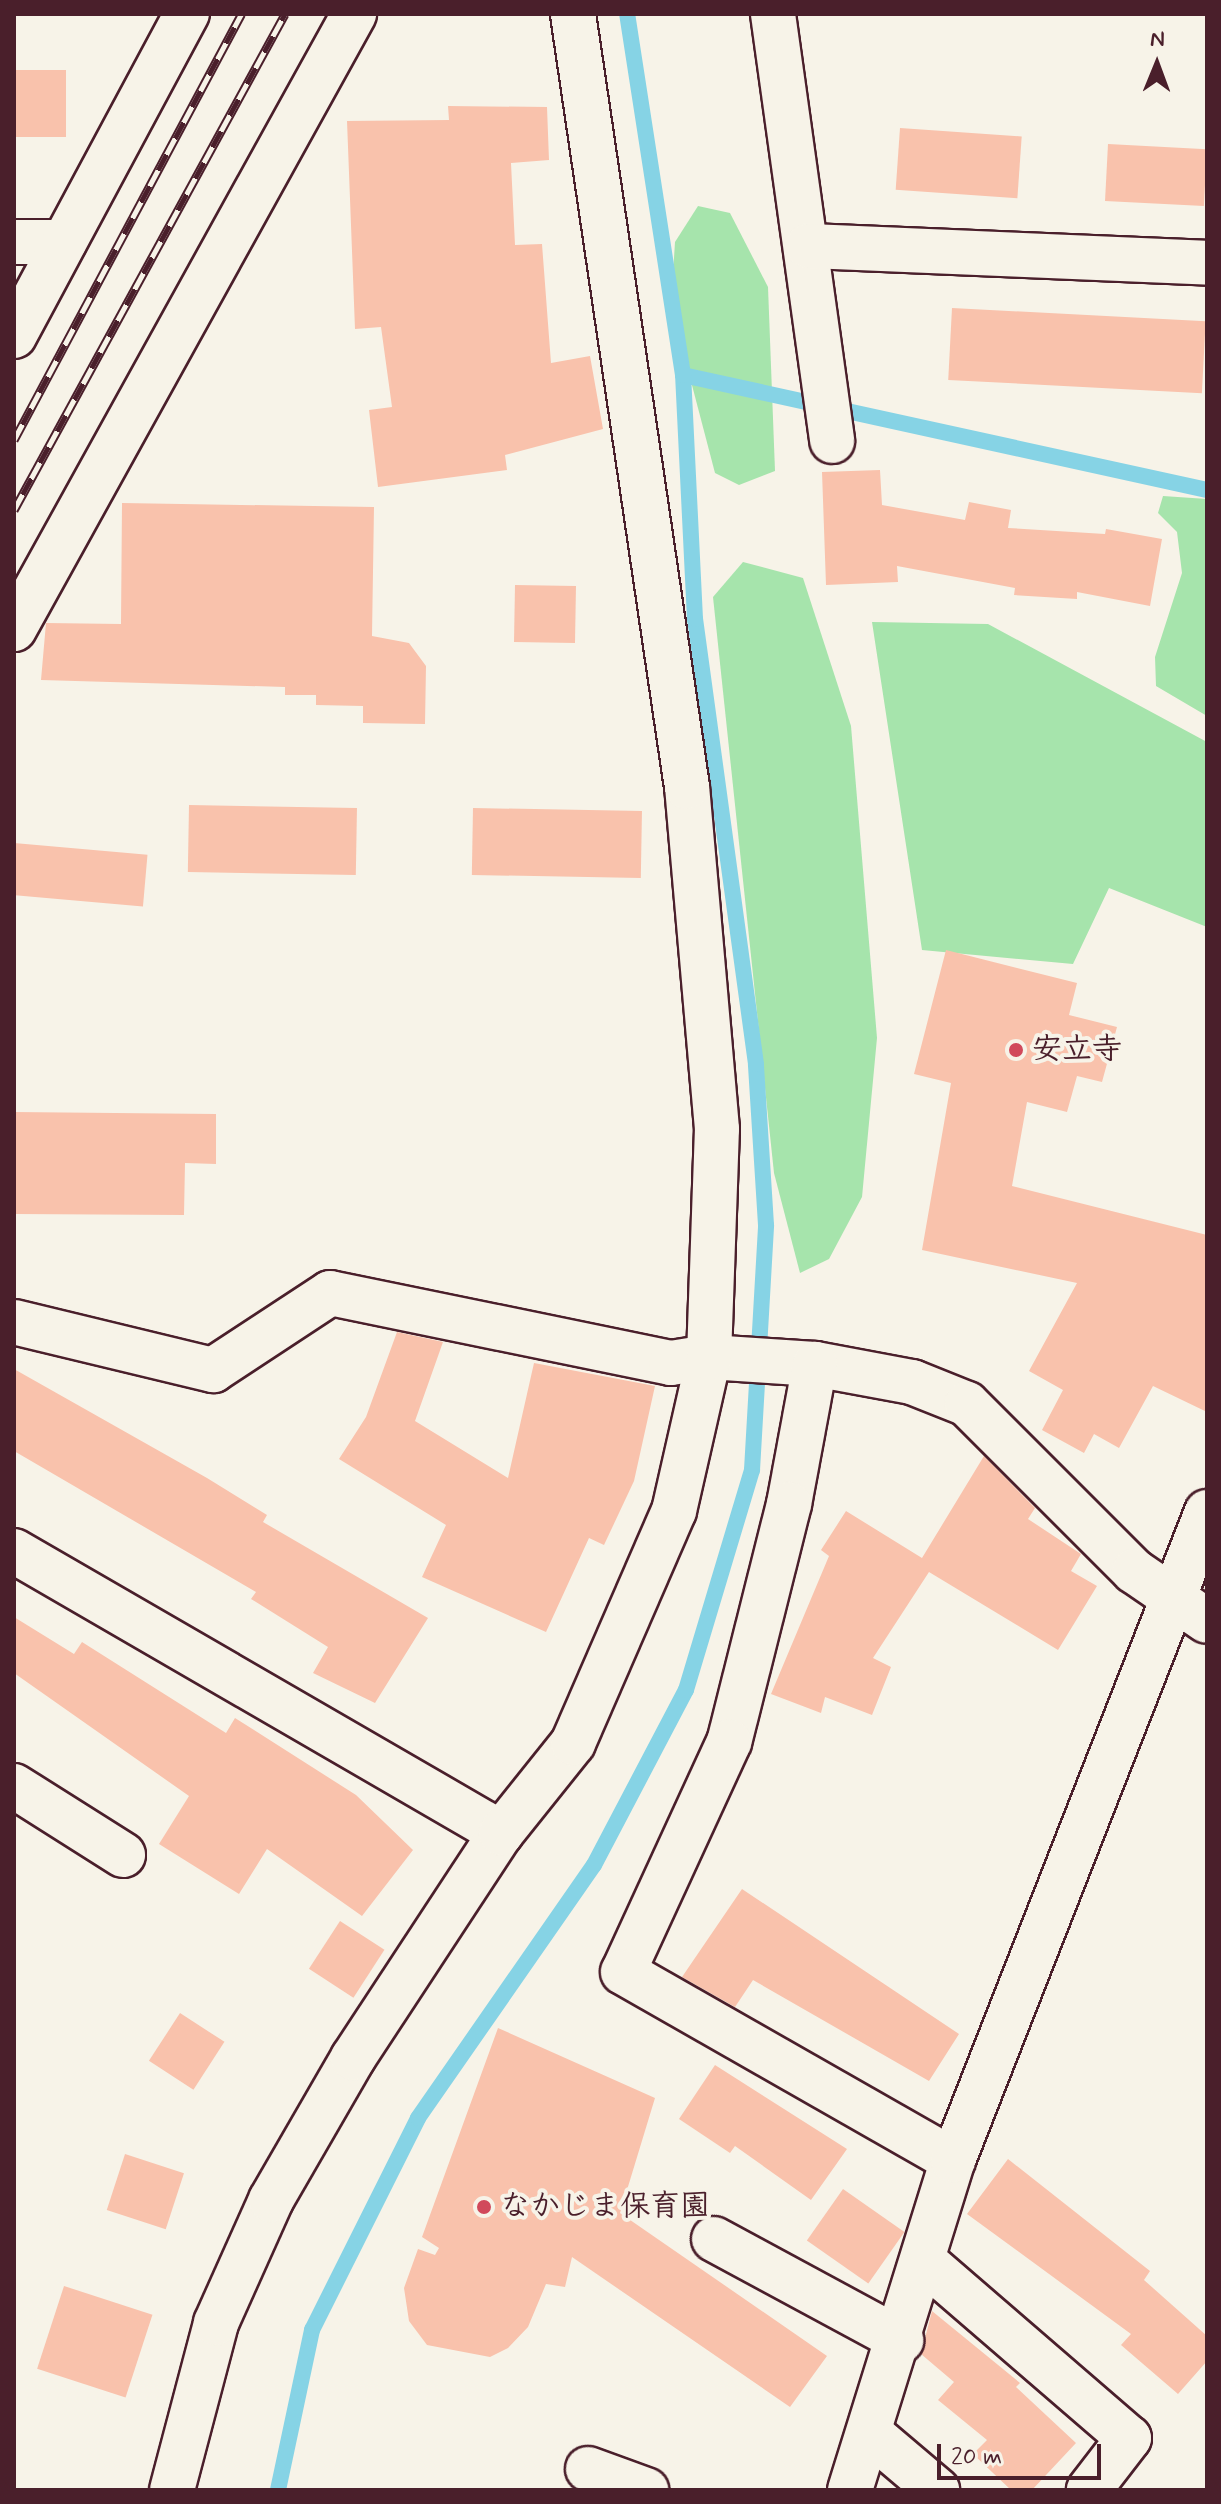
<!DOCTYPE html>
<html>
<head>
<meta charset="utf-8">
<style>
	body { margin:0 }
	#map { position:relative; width:1221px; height:2504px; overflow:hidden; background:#f7f3e8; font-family:Mynerve,"Klee One",sans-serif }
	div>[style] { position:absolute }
	.green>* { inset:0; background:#a6e4ac }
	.stream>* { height:16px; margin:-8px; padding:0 8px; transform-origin:8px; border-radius:8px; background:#86d3e5 }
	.building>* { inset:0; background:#f9c2ac; transform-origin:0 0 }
	.roads { filter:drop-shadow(2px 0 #4a1f2b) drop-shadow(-2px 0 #4a1f2b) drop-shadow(0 2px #4a1f2b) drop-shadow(0 -2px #4a1f2b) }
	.minor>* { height:44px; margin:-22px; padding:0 22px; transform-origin:22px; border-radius:22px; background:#f7f3e8 }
	.rail>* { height:9px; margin-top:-4.5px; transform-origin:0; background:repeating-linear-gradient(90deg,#f7f3e8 0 18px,#4a1f2b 0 36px); box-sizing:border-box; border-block:2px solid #4a1f2b }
	.dots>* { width:22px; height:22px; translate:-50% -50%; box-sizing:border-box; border:4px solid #f7f3e8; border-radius:50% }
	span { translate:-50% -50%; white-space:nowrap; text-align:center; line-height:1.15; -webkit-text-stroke:8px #f7f3e8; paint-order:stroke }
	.poi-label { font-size:30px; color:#4a1f2b; font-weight:700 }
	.left { translate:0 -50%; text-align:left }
	.frame { position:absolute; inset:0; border:16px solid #4a1f2b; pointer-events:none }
	.north { position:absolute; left:1117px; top:24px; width:80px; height:80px; -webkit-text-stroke:6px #f7f3e8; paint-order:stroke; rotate:1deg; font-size:22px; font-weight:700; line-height:32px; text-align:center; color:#4a1f2b }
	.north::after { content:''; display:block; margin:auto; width:28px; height:36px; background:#4a1f2b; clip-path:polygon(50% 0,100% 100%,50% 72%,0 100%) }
	.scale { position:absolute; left:937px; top:2444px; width:164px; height:36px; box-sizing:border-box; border:4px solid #4a1f2b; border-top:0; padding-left:10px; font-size:24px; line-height:28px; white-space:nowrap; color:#4a1f2b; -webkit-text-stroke:6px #f7f3e8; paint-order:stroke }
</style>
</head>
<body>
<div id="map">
	<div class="green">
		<div style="clip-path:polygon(698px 206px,730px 213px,768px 287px,775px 471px,739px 485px,715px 473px,671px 305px,675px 242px)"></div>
		<div style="clip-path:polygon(1163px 496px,1207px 499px,1207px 716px,1156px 686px,1155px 657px,1182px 573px,1177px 532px,1158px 513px)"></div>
		<div style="clip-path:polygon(743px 562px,803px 578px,851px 726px,877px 1038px,862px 1197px,829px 1259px,800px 1273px,774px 1173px,713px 597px)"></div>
		<div style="clip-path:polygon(872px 622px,988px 624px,1207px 742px,1207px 927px,1109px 888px,1073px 964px,922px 950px)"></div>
	</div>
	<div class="stream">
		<div style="left:683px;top:375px;width:536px;rotate:12.38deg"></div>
		<div style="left:278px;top:2490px;width:164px;rotate:-78deg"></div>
		<div style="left:312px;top:2330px;width:237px;rotate:-63.4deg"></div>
		<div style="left:418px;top:2118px;width:308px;rotate:-55.2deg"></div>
		<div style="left:594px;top:1865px;width:198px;rotate:-62.3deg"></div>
		<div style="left:686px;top:1690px;width:230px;rotate:-73.3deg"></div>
		<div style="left:752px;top:1470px;width:245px;rotate:-86.7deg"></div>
		<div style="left:766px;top:1225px;width:161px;rotate:-93.6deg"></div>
		<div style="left:756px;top:1064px;width:449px;rotate:-97.8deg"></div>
		<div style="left:695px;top:619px;width:244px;rotate:-92.8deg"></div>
		<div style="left:683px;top:375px;width:365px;rotate:-98.8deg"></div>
	</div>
	<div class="building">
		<div style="left:66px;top:70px;width:67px;height:52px;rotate:90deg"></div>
		<div style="clip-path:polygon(448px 106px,547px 107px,549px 160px,511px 163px,515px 245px,542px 244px,551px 363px,590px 356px,603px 429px,505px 455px,507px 470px,378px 487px,369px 410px,392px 407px,381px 327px,355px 329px,347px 121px,449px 120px)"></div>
		<div style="left:900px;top:128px;width:122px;height:62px;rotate:4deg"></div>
		<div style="left:1108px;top:144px;width:99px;height:57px;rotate:3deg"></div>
		<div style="left:952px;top:308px;width:254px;height:72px;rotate:3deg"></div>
		<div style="clip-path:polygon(880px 470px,882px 505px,965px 520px,969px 502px,1011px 510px,1008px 528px,1105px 534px,1106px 529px,1162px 539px,1150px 606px,1077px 592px,1077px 599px,1014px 595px,1015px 588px,897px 566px,898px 582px,826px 585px,822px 472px)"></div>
		<div style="clip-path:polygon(122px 503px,374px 507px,372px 636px,409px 643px,426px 666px,425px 724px,363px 723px,363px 706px,316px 705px,316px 695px,285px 695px,285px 687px,41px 680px,46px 623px,121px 624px)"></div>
		<div style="left:515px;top:585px;width:61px;height:57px;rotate:1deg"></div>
		<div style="left:189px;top:805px;width:168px;height:67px;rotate:1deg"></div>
		<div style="left:473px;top:808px;width:169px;height:67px;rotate:1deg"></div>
		<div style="left:14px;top:843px;width:134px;height:52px;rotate:5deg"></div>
		<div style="clip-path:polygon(946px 950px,1077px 983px,1069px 1015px,1117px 1027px,1102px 1082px,1077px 1076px,1067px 1112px,1027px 1102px,1012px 1186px,1207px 1235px,1207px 1412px,1153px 1386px,1119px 1448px,1094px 1434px,1084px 1453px,1042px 1430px,1063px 1390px,1029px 1371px,1077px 1283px,922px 1250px,951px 1083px,914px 1074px)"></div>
		<div style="clip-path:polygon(14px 1112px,216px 1114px,216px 1164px,185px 1163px,184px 1215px,14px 1214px)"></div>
		<div style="clip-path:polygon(397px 1332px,443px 1342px,415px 1421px,508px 1478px,534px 1363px,655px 1386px,634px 1481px,604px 1545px,589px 1538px,546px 1632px,422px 1577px,446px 1525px,339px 1459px,366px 1417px)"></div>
		<div style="clip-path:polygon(14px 1369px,207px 1478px,267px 1515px,263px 1522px,428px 1618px,375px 1703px,313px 1673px,328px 1647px,251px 1599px,256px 1592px,14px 1451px)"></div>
		<div style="clip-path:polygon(984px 1456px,1035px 1508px,1028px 1519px,1081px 1554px,1071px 1571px,1097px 1586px,1058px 1650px,929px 1572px,873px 1658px,891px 1667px,872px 1715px,825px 1697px,821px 1713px,771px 1694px,829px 1556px,821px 1550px,846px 1511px,922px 1558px)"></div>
		<div style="clip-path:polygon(14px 1617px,74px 1654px,82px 1642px,226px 1733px,235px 1718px,356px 1795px,413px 1850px,362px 1916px,267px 1849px,239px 1894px,159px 1844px,189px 1796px,14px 1673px)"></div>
		<div style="clip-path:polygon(742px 1889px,959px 2034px,929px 2081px,753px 1980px,735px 2007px,682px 1977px)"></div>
		<div style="left:340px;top:1921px;width:53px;height:57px;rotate:33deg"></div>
		<div style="left:180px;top:2013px;width:53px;height:57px;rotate:33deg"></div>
		<div style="clip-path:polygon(498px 2028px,655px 2098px,620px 2213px,827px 2356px,790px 2407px,572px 2257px,565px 2287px,546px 2284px,528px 2327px,508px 2348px,490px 2357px,427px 2345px,409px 2321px,404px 2288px,418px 2249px,435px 2255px,439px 2248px,422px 2237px)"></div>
		<div style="clip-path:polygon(715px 2065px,847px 2149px,811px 2200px,735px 2146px,730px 2153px,679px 2119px)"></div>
		<div style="left:125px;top:2154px;width:62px;height:59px;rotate:18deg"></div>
		<div style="clip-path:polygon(1008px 2159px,1150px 2271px,1144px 2280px,1207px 2336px,1207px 2361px,1178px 2394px,1121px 2345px,1131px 2334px,967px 2214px)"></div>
		<div style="left:843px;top:2189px;width:75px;height:63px;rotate:35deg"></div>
		<div style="left:64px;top:2286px;width:93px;height:87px;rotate:18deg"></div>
		<div style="clip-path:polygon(932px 2311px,1020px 2383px,1016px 2387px,1076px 2443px,1032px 2490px,1011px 2490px,973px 2454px,987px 2440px,938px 2400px,954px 2382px,921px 2354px)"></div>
	</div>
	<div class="roads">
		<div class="minor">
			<div style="left:773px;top:14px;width:431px;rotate:82.1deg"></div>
			<div style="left:14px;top:242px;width:50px"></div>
			<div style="left:808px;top:246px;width:399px;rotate:2.4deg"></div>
			<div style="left:14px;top:336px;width:366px;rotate:-61.8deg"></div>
			<div style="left:14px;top:629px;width:703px;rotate:-61.06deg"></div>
			<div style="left:14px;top:1322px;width:205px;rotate:13.6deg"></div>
			<div style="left:213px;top:1370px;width:140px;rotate:-33.3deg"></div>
			<div style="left:330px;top:1293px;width:348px;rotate:11.6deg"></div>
			<div style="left:671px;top:1363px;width:38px;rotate:-9deg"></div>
			<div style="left:709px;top:1357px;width:106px;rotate:3.8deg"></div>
			<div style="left:815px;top:1364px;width:99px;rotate:10.5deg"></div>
			<div style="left:912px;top:1382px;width:59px;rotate:21.8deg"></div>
			<div style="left:967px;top:1404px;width:236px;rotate:45deg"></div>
			<div style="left:1134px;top:1571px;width:88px;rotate:34.4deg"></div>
			<div style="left:815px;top:1364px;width:142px;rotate:100.5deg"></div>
			<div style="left:789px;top:1504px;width:245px;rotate:104.1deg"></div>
			<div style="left:729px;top:1742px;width:253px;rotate:114.7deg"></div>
			<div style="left:623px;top:1972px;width:380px;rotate:29.7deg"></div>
			<div style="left:14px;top:1551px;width:563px;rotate:30.07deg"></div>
			<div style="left:14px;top:1786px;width:129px;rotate:32.3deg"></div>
			<div style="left:714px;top:2239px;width:213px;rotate:28.4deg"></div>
			<div style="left:926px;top:2263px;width:268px;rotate:40.8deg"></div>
			<div style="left:1129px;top:2438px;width:66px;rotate:127.6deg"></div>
			<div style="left:871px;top:2434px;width:87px;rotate:40.3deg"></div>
			<div style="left:588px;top:2469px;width:62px;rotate:19.9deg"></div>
			<div style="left:172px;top:2490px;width:173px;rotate:-75.2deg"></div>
			<div style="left:216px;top:2323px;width:135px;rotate:-65.9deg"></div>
			<div style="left:271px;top:2200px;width:164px;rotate:-60deg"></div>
			<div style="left:353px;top:2058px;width:269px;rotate:-56.7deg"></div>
			<div style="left:501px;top:1833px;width:115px;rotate:-51.3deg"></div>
			<div style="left:573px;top:1743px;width:253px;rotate:-66.5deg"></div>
			<div style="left:674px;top:1511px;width:158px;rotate:-77.2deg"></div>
			<div style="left:709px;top:1357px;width:228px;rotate:-88deg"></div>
			<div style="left:717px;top:1129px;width:343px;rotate:-95deg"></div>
			<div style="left:687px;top:787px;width:781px;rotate:-98.39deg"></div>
			<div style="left:850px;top:2490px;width:346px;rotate:-72.7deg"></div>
			<div style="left:953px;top:2160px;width:696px;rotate:-68.6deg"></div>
		</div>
	</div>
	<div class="rail">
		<div style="left:14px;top:440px;width:483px;rotate:-61.9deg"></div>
		<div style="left:14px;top:510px;width:565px;rotate:-61.35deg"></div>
	</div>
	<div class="dots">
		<div style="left:1016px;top:1050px;background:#d1495b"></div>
		<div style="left:484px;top:2207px;background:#d1495b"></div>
	</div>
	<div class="poi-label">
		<span class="left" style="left:1032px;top:1050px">安立寺</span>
		<span class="left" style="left:500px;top:2207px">なかじま保育園</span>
	</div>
	<div class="frame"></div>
	<div class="north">N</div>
	<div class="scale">20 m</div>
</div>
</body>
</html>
